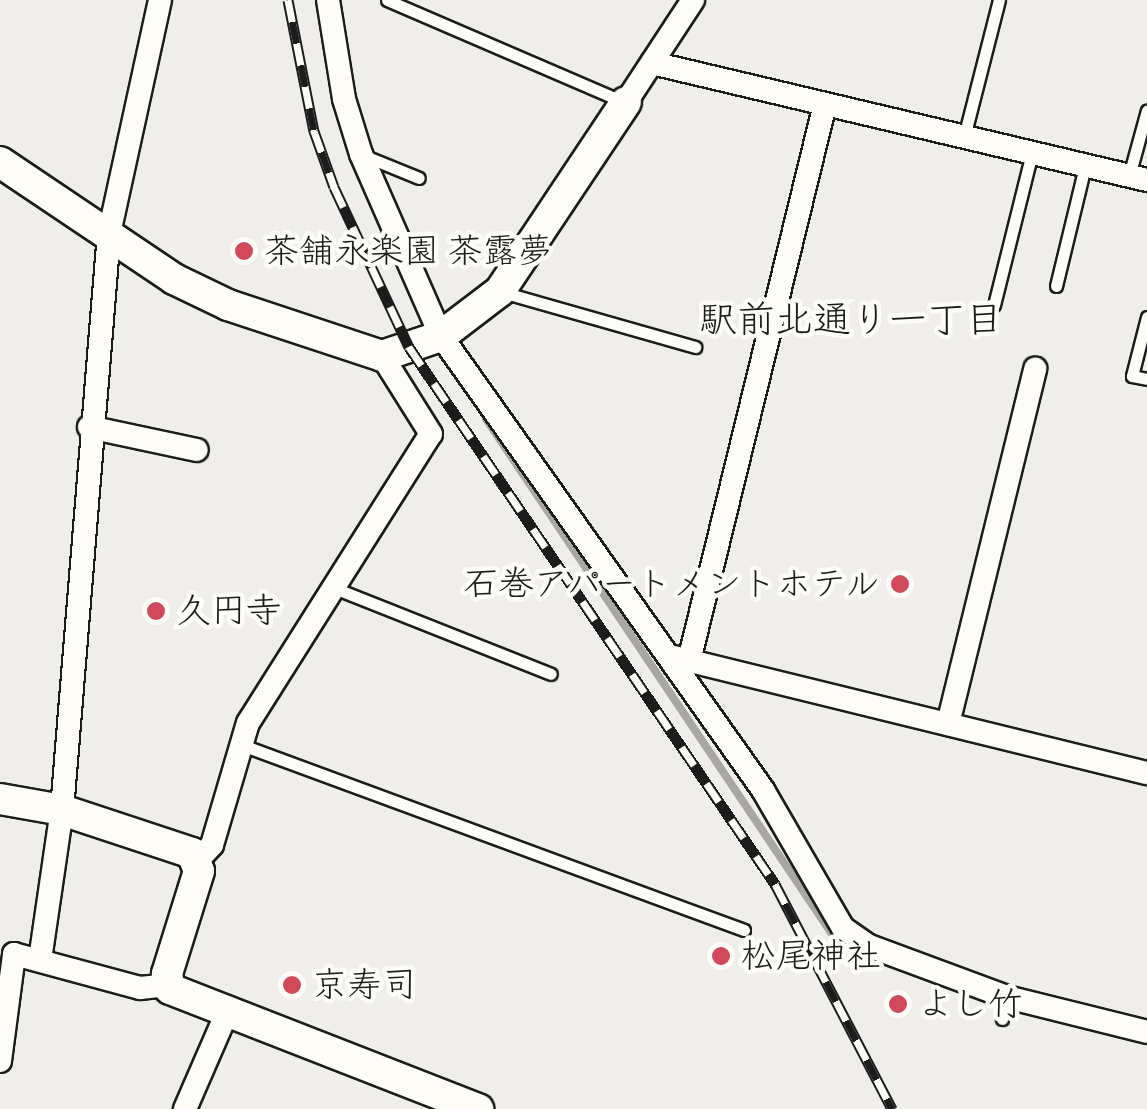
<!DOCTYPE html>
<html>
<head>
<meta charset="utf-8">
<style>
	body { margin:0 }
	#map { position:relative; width:1147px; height:1109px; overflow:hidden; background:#f0eeea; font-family:Caveat,"Klee One",sans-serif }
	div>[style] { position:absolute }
	.stream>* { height:8px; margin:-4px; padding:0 4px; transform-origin:4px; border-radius:4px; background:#a8a7a3 }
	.roads { filter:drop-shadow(2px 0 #1c1c1c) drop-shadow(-2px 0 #1c1c1c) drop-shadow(0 2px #1c1c1c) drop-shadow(0 -2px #1c1c1c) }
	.lane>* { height:11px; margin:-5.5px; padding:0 5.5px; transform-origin:5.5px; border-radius:5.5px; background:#fdfcf7 }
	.street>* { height:22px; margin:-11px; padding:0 11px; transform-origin:11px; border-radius:11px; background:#fdfcf7 }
	.secondary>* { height:30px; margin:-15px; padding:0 15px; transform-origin:15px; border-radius:15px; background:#fdfcf7 }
	.rail>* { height:11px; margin-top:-5.5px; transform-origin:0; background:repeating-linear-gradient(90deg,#fdfcf7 0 22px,#1c1c1c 0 44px); box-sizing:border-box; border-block:2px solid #1c1c1c }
	.dots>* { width:28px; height:28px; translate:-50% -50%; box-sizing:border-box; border:5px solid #fdfcf7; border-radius:50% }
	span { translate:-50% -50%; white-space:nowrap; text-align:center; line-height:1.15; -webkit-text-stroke:9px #fdfcf7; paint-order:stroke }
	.poi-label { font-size:35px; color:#1c1c1c }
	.left { translate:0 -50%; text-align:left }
	.right { translate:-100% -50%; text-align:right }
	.neighbourhood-label { font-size:38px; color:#1c1c1c }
</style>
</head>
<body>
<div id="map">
	<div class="stream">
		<div style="left:486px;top:419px;width:638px;rotate:56.11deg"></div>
	</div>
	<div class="roads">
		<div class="lane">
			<div style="left:387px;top:0;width:256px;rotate:23.3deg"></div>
			<div style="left:964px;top:137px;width:141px;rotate:-75.7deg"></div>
			<div style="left:365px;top:156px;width:58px;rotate:22.2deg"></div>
			<div style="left:1129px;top:176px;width:68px;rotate:-74.7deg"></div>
			<div style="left:1056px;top:286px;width:123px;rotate:-76.4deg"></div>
			<div style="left:502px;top:292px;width:201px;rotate:15.9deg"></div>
			<div style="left:994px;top:305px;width:157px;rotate:-76deg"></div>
			<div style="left:1147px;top:317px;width:61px;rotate:104.3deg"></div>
			<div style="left:1132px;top:376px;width:15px;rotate:11deg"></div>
			<div style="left:334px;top:588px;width:233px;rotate:21.6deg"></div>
			<div style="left:242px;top:745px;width:535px;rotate:20.23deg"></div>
			<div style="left:1002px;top:1019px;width:23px;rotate:-77deg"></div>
		</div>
		<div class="street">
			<div style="left:328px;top:0;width:100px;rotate:80.8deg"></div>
			<div style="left:344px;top:99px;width:58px;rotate:72.8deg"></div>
			<div style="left:361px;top:154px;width:199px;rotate:66.3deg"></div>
			<div style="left:441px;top:336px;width:557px;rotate:54.65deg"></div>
			<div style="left:763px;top:790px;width:160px;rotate:59.9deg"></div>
			<div style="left:843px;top:928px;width:32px;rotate:35deg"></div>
			<div style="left:869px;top:946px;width:147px;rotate:20.3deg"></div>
			<div style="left:1007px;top:997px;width:144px;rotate:14deg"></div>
			<div style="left:652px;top:63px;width:509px;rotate:13.3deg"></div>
			<div style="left:626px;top:102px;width:122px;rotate:-56.7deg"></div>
			<div style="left:89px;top:427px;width:110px;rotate:12deg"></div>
			<div style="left:674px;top:657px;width:487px;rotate:13.8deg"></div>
			<div style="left:689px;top:661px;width:573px;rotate:-76.28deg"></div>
			<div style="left:948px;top:724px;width:366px;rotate:-76.2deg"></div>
			<div style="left:197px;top:861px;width:22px;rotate:-47deg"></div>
			<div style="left:212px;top:845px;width:127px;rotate:-73.6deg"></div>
			<div style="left:248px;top:723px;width:342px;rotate:-57.7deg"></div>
			<div style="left:431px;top:434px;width:92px;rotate:-122.1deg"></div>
			<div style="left:40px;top:960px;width:152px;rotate:-81.7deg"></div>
			<div style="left:62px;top:810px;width:578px;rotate:-85.34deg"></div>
			<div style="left:109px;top:234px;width:239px;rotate:-77.7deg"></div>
			<div style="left:0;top:1061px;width:108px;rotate:-82.5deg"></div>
			<div style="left:14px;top:954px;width:131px;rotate:15.1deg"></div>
			<div style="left:140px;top:988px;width:28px;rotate:-6deg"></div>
			<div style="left:185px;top:1109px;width:110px;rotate:-66.5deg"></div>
		</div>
		<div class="secondary">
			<div style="left:0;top:162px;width:210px;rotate:33.9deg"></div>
			<div style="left:174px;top:279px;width:60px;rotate:25.7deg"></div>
			<div style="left:228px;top:305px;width:162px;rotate:18.3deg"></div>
			<div style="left:382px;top:356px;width:62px;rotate:-18.7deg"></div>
			<div style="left:441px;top:336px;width:74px;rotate:-37.3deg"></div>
			<div style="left:500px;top:291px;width:227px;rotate:-56.3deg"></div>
			<div style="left:0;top:799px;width:63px;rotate:10.1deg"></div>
			<div style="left:62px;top:810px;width:137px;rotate:18.3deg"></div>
			<div style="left:192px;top:853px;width:19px;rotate:69deg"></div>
			<div style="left:199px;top:871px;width:108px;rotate:107.3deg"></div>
			<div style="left:167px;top:974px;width:15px;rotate:79deg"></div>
			<div style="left:170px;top:989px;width:331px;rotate:21.3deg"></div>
		</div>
	</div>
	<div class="rail">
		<div style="left:288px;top:0;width:134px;rotate:78.8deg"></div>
		<div style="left:314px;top:131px;width:59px;rotate:70.3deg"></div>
		<div style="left:334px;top:187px;width:177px;rotate:64.9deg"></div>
		<div style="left:409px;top:347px;width:650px;rotate:55.72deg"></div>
		<div style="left:775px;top:884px;width:254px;rotate:62.5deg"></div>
	</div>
	<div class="dots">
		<div style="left:244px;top:251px;background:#d1495b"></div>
		<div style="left:900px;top:584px;background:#d1495b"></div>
		<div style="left:156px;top:611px;background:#d1495b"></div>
		<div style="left:721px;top:956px;background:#d1495b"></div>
		<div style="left:292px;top:985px;background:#d1495b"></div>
		<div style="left:898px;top:1004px;background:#d1495b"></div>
	</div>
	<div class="poi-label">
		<span class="left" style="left:264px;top:251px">茶舗永楽園 茶露夢</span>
		<span class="right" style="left:880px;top:584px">石巻アパートメントホテル</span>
		<span class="left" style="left:176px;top:611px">久円寺</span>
		<span class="left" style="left:741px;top:956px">松尾神社</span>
		<span class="left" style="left:312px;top:985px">京寿司</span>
		<span class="left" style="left:918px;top:1004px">よし竹</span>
	</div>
	<div class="neighbourhood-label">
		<span style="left:851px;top:320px">駅前北通り一丁目</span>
	</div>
</div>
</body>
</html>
